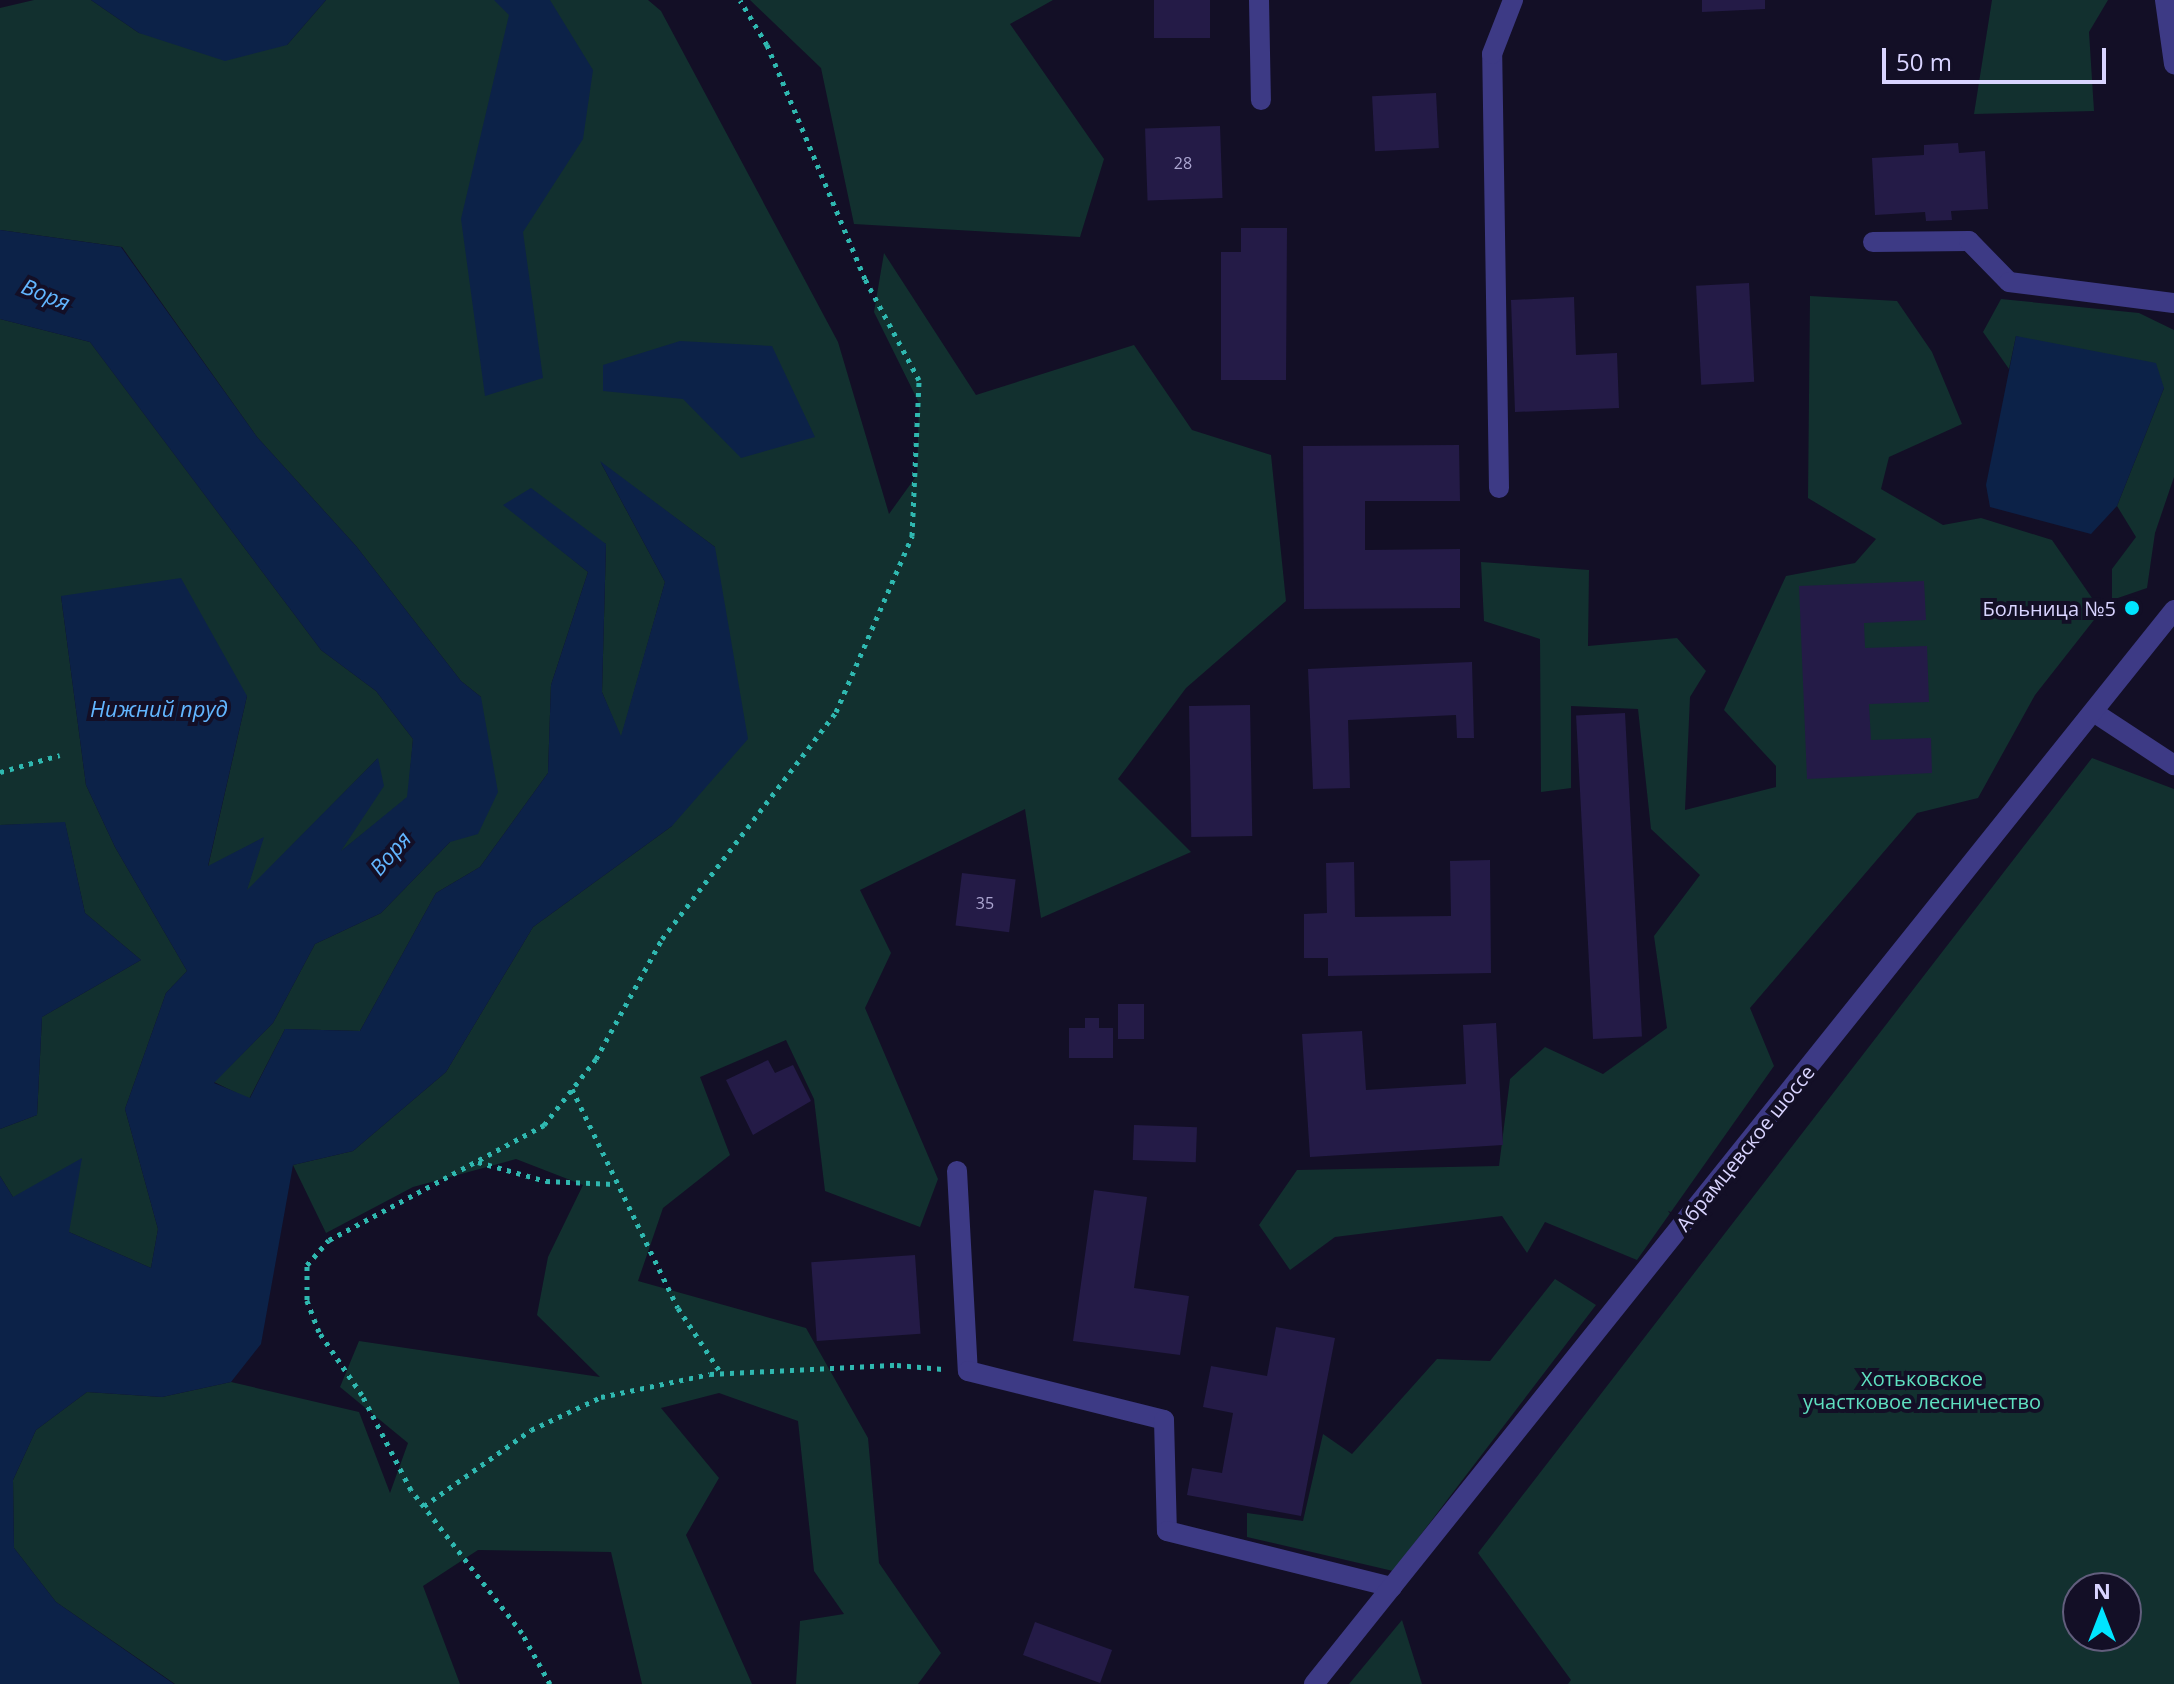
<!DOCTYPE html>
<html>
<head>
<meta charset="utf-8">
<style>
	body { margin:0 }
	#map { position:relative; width:2174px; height:1684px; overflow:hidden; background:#130f26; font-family:"Open Sans",sans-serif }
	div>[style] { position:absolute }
	.green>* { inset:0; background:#12302f }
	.water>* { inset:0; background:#0c2248 }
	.building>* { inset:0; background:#241b47; transform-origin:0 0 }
	.path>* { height:5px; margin-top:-2.5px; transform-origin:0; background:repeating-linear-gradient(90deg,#2fb8b0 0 4px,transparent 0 10px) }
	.minor>* { height:20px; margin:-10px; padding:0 10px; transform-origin:10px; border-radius:10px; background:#3d3a85 }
	.dots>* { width:22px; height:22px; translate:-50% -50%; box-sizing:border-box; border:4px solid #130f26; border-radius:50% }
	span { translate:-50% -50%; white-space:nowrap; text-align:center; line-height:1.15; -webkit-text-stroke:8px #130f26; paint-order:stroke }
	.number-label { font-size:16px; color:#aca6d1 }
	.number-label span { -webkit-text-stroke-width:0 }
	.poi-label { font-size:20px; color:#d9d4ff }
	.right { translate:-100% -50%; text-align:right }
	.street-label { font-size:20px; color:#d9d4ff }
	.park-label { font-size:20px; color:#5fe0c0 }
	.water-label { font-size:22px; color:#62b6ff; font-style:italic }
	.north { position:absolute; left:2062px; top:1572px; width:80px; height:80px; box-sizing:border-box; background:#130f26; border:2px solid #625e7d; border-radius:50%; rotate:0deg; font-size:22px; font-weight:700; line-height:32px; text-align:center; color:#d9d4ff }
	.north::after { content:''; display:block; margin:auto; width:28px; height:36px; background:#00e5ff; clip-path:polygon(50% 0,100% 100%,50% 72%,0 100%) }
	.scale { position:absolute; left:1882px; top:48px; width:224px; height:36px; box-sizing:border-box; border:4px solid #d9d4ff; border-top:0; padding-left:10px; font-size:24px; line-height:28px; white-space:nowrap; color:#d9d4ff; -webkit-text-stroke:6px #130f26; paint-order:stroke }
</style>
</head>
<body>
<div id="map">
	<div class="green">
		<div style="clip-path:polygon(34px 0,91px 0,139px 33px,287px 45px,326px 0,648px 0,661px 11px,838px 342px,889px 514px,917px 475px,919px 403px,874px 312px,884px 253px,976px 395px,1134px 345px,1192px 430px,1271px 455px,1286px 601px,1186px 688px,1118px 779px,1191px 852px,1041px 918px,1025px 809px,860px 890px,891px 953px,865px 1008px,938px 1179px,920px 1227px,825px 1191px,814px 1099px,786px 1040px,700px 1077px,730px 1155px,663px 1208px,638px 1281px,806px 1328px,868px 1438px,879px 1563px,941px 1653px,918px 1684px,796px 1684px,800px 1621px,844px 1614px,814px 1571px,798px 1421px,719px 1393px,661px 1408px,719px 1478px,686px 1535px,752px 1684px,642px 1684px,611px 1552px,478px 1550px,423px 1586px,460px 1684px,175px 1684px,56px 1602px,14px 1548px,13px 1480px,36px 1430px,87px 1392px,162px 1397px,231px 1382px,359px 1412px,390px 1493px,408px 1443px,340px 1387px,359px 1341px,600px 1377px,537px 1315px,548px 1257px,583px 1185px,516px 1159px,413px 1187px,326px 1233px,293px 1165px,353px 1151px,446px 1072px,533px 927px,672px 826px,715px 547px,601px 463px,665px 582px,621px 738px,602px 692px,606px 544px,504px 504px,588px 572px,551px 685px,548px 773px,480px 867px,436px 893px,360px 1031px,285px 1029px,249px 1099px,214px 1082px,273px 1023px,315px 944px,381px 913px,450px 842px,481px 697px,461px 681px,356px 546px,257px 437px,122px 247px,0 230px,0 8px)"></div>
		<div style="clip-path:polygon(750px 0,1053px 0,1010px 24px,1104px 159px,1080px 237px,854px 224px,821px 68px)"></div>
		<div style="clip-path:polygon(1992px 0,2108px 0,2089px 32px,2094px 111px,1974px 114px)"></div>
		<div style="clip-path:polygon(1810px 296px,1897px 301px,1932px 352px,1962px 424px,1889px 457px,1881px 489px,1943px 525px,1981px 518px,2052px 540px,2101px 611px,2035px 695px,1978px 798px,1917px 813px,1750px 1008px,1774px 1066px,1637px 1260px,1545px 1222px,1527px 1253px,1502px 1216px,1335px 1237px,1290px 1270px,1259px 1225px,1297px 1170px,1499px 1166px,1510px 1079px,1545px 1047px,1603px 1074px,1667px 1028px,1654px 936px,1700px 875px,1651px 829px,1638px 709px,1571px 706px,1571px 788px,1541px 792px,1540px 639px,1484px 621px,1481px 562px,1589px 570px,1588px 646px,1677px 638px,1706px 671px,1690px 697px,1685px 810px,1776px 787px,1776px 766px,1724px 710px,1786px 576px,1855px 563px,1876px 539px,1808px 498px)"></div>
		<div style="clip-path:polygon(2001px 299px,2139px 313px,2174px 330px,2174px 477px,2155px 533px,2147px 588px,2112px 600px,2112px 569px,2136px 537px,2117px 506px,2164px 388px,2016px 336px,2009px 369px,1983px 332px)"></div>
		<div style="clip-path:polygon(0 319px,90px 342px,321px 650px,376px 691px,413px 739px,408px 797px,339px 853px,383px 786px,377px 759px,246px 892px,263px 838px,208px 867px,247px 696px,61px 596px,86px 785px,115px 847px,187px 971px,166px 993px,125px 1109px,158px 1229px,151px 1268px,69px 1232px,13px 1197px,0 1176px,0 1129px,37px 1115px,42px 1017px,141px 960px,85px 913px,65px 823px,0 825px)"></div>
		<div style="clip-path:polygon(evenodd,2092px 758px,2174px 789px,2174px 1684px,1568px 1684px,1571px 1680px,1478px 1553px,2092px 758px,2078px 1588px,2126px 1588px,2126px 1636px,2078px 1636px,2078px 1588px)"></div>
		<div style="clip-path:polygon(1555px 1279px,1596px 1305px,1393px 1571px,1247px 1537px,1247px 1513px,1303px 1521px,1323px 1434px,1352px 1454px,1437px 1359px,1490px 1361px)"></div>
		<div style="clip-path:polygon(1402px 1620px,1422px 1684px,1349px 1684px)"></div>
	</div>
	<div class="water">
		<div style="clip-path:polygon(91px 0,326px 0,287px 45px,225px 61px,139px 33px)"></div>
		<div style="clip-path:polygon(494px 0,550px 0,593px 70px,583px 139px,523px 232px,543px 378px,485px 396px,461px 219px,509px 15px)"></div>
		<div style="clip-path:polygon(0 230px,121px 247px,257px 437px,356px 546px,461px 681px,481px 697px,498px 792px,478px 834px,450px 842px,381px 913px,315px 944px,273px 1023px,214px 1083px,250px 1098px,285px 1029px,360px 1031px,436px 893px,480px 867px,548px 773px,551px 685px,588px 572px,503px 505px,531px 488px,606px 544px,602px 692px,621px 736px,665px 582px,600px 461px,715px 547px,748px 739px,672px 826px,533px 927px,446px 1072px,353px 1151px,293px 1165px,261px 1344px,231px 1382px,162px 1397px,87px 1392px,36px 1430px,13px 1480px,14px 1548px,56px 1602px,174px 1684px,0 1684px,0 1176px,13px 1197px,82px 1158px,69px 1232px,151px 1268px,158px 1229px,125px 1109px,166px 993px,187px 971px,115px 847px,86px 785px,61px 596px,181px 578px,247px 696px,208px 866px,264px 837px,247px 890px,378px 758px,384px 786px,341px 851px,407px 797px,413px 739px,376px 691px,321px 650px,90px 342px,0 319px)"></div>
		<div style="clip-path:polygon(2016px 336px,2156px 363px,2164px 388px,2117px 506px,2091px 534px,1990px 507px,1986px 485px)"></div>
		<div style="clip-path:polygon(680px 341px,772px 346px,815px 437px,741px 458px,683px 399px,603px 391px,603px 365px)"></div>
		<div style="clip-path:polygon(65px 822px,85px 913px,141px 960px,42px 1017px,37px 1115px,0 1129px,0 825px)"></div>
	</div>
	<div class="building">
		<div style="left:1154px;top:0;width:56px;height:38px"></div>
		<div style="clip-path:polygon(1702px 0,1765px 0,1765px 9px,1702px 12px)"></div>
		<div style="left:1436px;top:93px;width:55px;height:64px;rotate:87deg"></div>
		<div style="left:1220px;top:126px;width:72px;height:75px;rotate:88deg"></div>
		<div style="clip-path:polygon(1958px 143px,1959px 153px,1985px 151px,1988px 209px,1951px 211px,1952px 220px,1926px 221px,1925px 212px,1875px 215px,1872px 158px,1924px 155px,1924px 145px)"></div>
		<div style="clip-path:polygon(1241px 228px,1287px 228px,1286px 380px,1221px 380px,1221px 252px,1241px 252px)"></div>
		<div style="left:1749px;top:283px;width:99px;height:53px;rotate:87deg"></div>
		<div style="clip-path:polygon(1574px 297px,1576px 355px,1617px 353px,1619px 408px,1515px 412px,1511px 300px)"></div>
		<div style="clip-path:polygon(1459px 445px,1460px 501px,1365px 501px,1365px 550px,1460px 549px,1460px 608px,1304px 609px,1303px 446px)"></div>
		<div style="clip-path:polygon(1924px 581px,1926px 620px,1864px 623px,1865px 648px,1927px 646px,1929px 702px,1869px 704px,1871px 740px,1931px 738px,1932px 773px,1807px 779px,1799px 586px)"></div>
		<div style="clip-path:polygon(1472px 662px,1474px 738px,1457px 738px,1456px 715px,1348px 720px,1350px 788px,1313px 789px,1308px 669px)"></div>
		<div style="left:1250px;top:705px;width:131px;height:61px;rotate:89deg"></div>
		<div style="left:1625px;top:713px;width:324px;height:49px;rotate:87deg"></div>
		<div style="clip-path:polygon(1490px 860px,1491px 973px,1328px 976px,1328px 958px,1304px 958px,1304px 914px,1327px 913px,1326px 863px,1354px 862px,1355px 917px,1451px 916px,1450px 861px)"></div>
		<div style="left:962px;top:873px;width:54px;height:53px;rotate:7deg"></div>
		<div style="left:1118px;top:1004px;width:26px;height:35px"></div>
		<div style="clip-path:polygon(1085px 1018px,1099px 1018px,1099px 1028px,1113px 1028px,1113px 1058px,1069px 1058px,1069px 1028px,1085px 1028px)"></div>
		<div style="clip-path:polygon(1496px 1023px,1503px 1145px,1310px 1157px,1302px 1034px,1362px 1031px,1366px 1090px,1466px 1084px,1463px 1025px)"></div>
		<div style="clip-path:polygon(768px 1060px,775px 1073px,793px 1065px,811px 1101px,753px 1135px,726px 1080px)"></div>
		<div style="left:1134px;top:1125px;width:63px;height:35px;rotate:2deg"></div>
		<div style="clip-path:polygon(1094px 1190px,1147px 1197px,1134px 1288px,1189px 1296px,1180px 1355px,1073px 1341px)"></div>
		<div style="left:915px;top:1255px;width:79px;height:104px;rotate:86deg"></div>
		<div style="clip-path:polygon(1276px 1327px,1335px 1338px,1301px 1516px,1187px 1495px,1192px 1468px,1222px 1473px,1233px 1413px,1203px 1407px,1211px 1366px,1267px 1376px)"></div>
		<div style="left:1035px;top:1622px;width:82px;height:35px;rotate:20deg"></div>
	</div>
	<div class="path">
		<div style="left:0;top:772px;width:62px;rotate:-15.8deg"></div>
		<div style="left:572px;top:1089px;width:243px;rotate:64.2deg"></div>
		<div style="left:678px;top:1308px;width:78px;rotate:56.5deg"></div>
		<div style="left:478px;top:1162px;width:71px;rotate:15.6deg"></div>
		<div style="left:546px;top:1181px;width:68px;rotate:2.5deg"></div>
		<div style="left:424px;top:1506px;width:131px;rotate:-35.4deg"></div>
		<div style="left:531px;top:1430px;width:77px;rotate:-25.2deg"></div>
		<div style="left:601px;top:1397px;width:111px;rotate:-11.9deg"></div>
		<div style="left:710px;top:1374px;width:187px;rotate:-2.8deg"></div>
		<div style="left:897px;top:1365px;width:46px;rotate:5deg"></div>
		<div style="left:550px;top:1684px;width:58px;rotate:-118.8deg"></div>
		<div style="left:522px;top:1633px;width:181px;rotate:-127.8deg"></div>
		<div style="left:411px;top:1490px;width:107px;rotate:-117.3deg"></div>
		<div style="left:362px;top:1395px;width:76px;rotate:-124.3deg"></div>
		<div style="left:319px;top:1332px;width:34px;rotate:-111deg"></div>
		<div style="left:307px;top:1300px;width:35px;rotate:-90deg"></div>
		<div style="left:307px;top:1265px;width:33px;rotate:-49deg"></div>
		<div style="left:329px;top:1240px;width:244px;rotate:-28.1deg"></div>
		<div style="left:544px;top:1125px;width:84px;rotate:-51.8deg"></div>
		<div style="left:596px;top:1059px;width:137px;rotate:-61.2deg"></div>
		<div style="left:662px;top:939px;width:286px;rotate:-52.5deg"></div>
		<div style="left:836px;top:712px;width:192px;rotate:-66.6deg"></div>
		<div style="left:912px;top:536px;width:156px;rotate:-87.4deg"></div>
		<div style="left:919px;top:380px;width:115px;rotate:-118.1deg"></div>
		<div style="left:865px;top:279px;width:254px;rotate:-112.7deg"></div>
		<div style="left:767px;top:45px;width:52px;rotate:-121deg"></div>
	</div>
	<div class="minor">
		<div style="left:1259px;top:0;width:100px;rotate:88.9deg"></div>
		<div style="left:2165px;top:0;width:65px;rotate:82deg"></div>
		<div style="left:1873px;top:242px;width:96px;rotate:-0.6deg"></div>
		<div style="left:1969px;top:241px;width:57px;rotate:45.7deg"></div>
		<div style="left:2009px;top:282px;width:166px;rotate:7.3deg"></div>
		<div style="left:1499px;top:488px;width:434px;rotate:-90.9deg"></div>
		<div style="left:1492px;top:54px;width:58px;rotate:-68.7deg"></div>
		<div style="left:2095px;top:713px;width:95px;rotate:33.4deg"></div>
		<div style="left:957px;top:1171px;width:200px;rotate:86.9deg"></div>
		<div style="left:968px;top:1371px;width:202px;rotate:14deg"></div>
		<div style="left:1164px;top:1420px;width:111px;rotate:88.5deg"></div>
		<div style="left:1167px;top:1531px;width:232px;rotate:14deg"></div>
		<div style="left:1314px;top:1684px;width:1376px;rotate:-51.31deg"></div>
	</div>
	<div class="dots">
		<div style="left:2132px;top:608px;background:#00e5ff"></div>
	</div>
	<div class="number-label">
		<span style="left:1183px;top:163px">28</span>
		<span style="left:985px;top:903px">35</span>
	</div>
	<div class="poi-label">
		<span class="right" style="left:2116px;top:608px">Больница №5</span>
	</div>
	<div class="street-label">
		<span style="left:1745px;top:1148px;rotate:-51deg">Абрамцевское шоссе</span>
	</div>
	<div class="park-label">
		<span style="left:1922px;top:1390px">Хотьковское<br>участковое лесничество</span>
	</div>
	<div class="water-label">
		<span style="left:46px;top:294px;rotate:22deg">Воря</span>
		<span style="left:159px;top:709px">Нижний пруд</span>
		<span style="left:390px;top:853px;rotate:-49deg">Воря</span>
	</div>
	<div class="north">N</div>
	<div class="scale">50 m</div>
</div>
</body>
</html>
